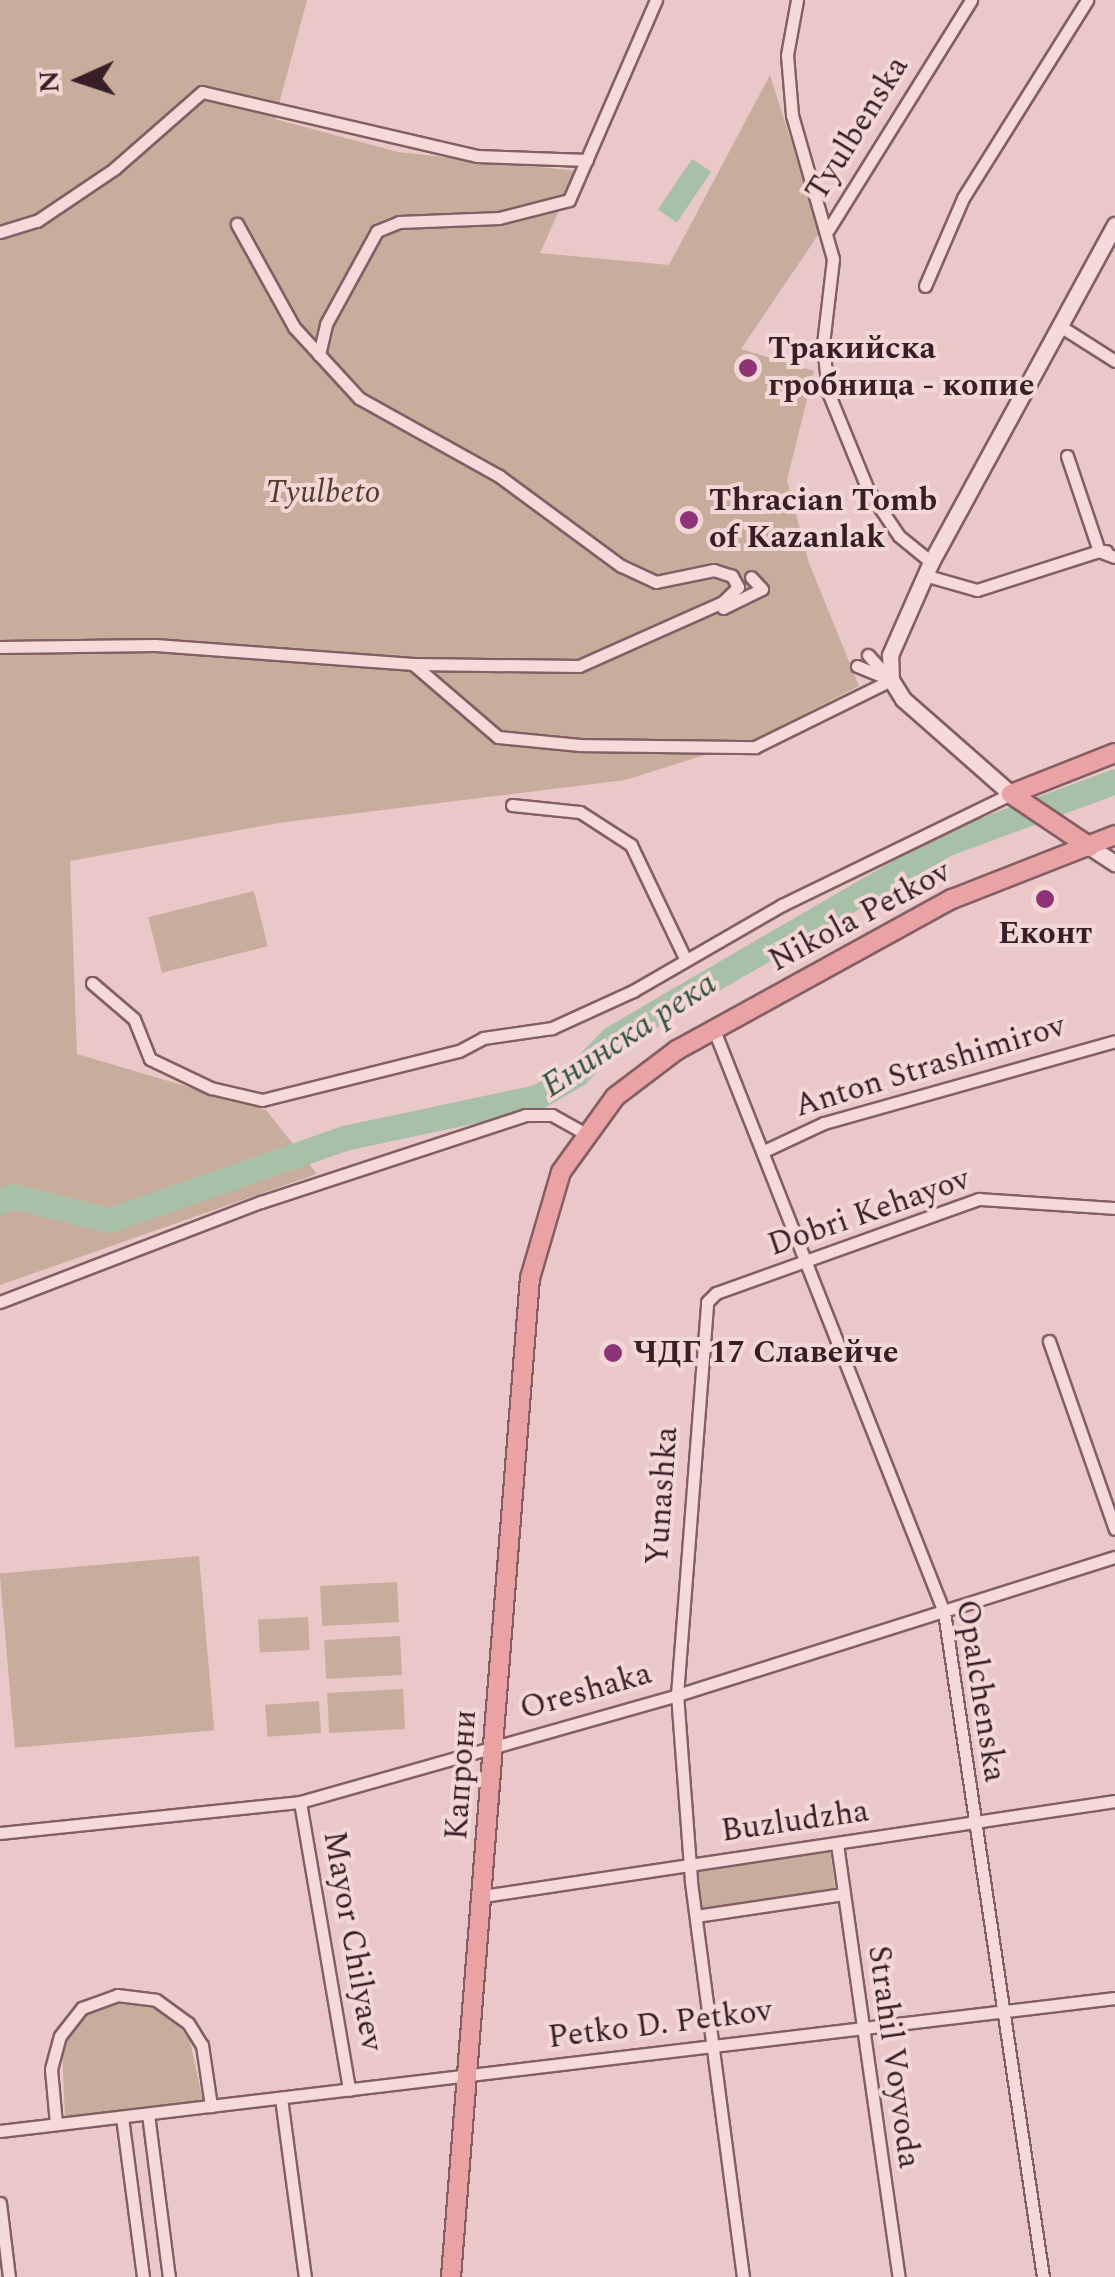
<!DOCTYPE html>
<html>
<head>
<meta charset="utf-8">
<style>
	body { margin:0 }
	#map { position:relative; width:1115px; height:2277px; overflow:hidden; background:#eac7c8; font-family:Spectral,serif }
	div>[style] { position:absolute }
	.green>* { inset:0; background:#c8ad9c; transform-origin:0 0 }
	.water>* { inset:0; background:#a8bfa8; transform-origin:0 0 }
	.river>* { height:25px; margin:-12.5px; padding:0 12.5px; transform-origin:12.5px; border-radius:12.5px; background:#a8bfa8 }
	.roads { filter:drop-shadow(2px 0 #845e65) drop-shadow(-2px 0 #845e65) drop-shadow(0 2px #845e65) drop-shadow(0 -2px #845e65) }
	.street>* { height:11px; margin:-5.5px; padding:0 5.5px; transform-origin:5.5px; border-radius:5.5px; background:#f6d9da }
	.secondary>* { height:15px; margin:-7.5px; padding:0 7.5px; transform-origin:7.5px; border-radius:7.5px; background:#f6d9da }
	.primary>* { height:18px; margin:-9px; padding:0 9px; transform-origin:9px; border-radius:9px; background:#eaa2a5 }
	.dots>* { width:28px; height:28px; translate:-50% -50%; box-sizing:border-box; border:5px solid #f3d6d6; border-radius:50% }
	span { translate:-50% -50%; white-space:nowrap; text-align:center; line-height:1.15; -webkit-text-stroke:8px #f3d6d6; paint-order:stroke }
	.street-label { font-size:32px; color:#362026 }
	.poi-label { font-size:32px; color:#362026; font-weight:700 }
	.left { translate:0 -50%; text-align:left }
	.park-label { font-size:32px; color:#513e29; font-style:italic }
	.water-label { font-size:35px; color:#315438; font-style:italic }
	.north { position:absolute; left:30px; top:30px; width:100px; height:100px; -webkit-text-stroke:8px #f3d6d6; paint-order:stroke; rotate:267deg; font-size:28px; font-weight:700; line-height:40px; text-align:center; color:#362026 }
	.north::after { content:''; display:block; margin:auto; width:35px; height:45px; background:#362026; clip-path:polygon(50% 0,100% 100%,50% 72%,0 100%) }
</style>
</head>
<body>
<div id="map">
	<div class="green">
		<div style="clip-path:polygon(0 0,307px 0,275px 119px,398px 152px,577px 171px,540px 253px,669px 265px,770px 75px,820px 232px,741px 349px,814px 371px,787px 480px,809px 563px,859px 686px,756px 739px,625px 780px,278px 823px,70px 861px,77px 1054px,266px 1110px,317px 1174px,0 1285px)"></div>
		<div style="left:254px;top:891px;width:57px;height:109px;rotate:76deg"></div>
		<div style="left:199px;top:1556px;width:175px;height:200px;rotate:85deg"></div>
		<div style="left:397px;top:1582px;width:40px;height:77px;rotate:87deg"></div>
		<div style="left:308px;top:1617px;width:33px;height:50px;rotate:87deg"></div>
		<div style="left:400px;top:1636px;width:39px;height:76px;rotate:87deg"></div>
		<div style="left:403px;top:1689px;width:40px;height:76px;rotate:87deg"></div>
		<div style="left:319px;top:1701px;width:32px;height:54px;rotate:86deg"></div>
		<div style="left:830px;top:1849px;width:43px;height:134px;rotate:83deg"></div>
		<div style="clip-path:polygon(119px 2000px,147px 2003px,172px 2017px,190px 2041px,203px 2102px,65px 2118px,62px 2046px,90px 2007px)"></div>
	</div>
	<div class="water">
		<div style="left:692px;top:159px;width:23px;height:61px;rotate:34deg"></div>
	</div>
	<div class="river">
		<div style="left:0;top:1202px;width:13px;rotate:-27deg"></div>
		<div style="left:12px;top:1196px;width:100px;rotate:13.9deg"></div>
		<div style="left:109px;top:1220px;width:249px;rotate:-19.2deg"></div>
		<div style="left:344px;top:1138px;width:197px;rotate:-12deg"></div>
		<div style="left:537px;top:1097px;width:46px;rotate:-29.9deg"></div>
		<div style="left:577px;top:1074px;width:50px;rotate:-45.8deg"></div>
		<div style="left:612px;top:1038px;width:385px;rotate:-30.2deg"></div>
		<div style="left:945px;top:844px;width:181px;rotate:-20.3deg"></div>
	</div>
	<div class="roads">
		<div class="street">
			<div style="left:797px;top:0;width:56px;rotate:100.3deg"></div>
			<div style="left:787px;top:55px;width:60px;rotate:85.2deg"></div>
			<div style="left:792px;top:115px;width:150px;rotate:74.1deg"></div>
			<div style="left:833px;top:259px;width:86px;rotate:96.7deg"></div>
			<div style="left:823px;top:344px;width:48px;rotate:84.1deg"></div>
			<div style="left:828px;top:392px;width:106px;rotate:67.8deg"></div>
			<div style="left:868px;top:490px;width:55px;rotate:56deg"></div>
			<div style="left:899px;top:536px;width:41px;rotate:39.1deg"></div>
			<div style="left:828px;top:230px;width:271px;rotate:-58.1deg"></div>
			<div style="left:0;top:232px;width:39px;rotate:-17deg"></div>
			<div style="left:37px;top:221px;width:93px;rotate:-34deg"></div>
			<div style="left:114px;top:169px;width:117px;rotate:-41.2deg"></div>
			<div style="left:202px;top:92px;width:282px;rotate:13.1deg"></div>
			<div style="left:477px;top:156px;width:110px;rotate:2.1deg"></div>
			<div style="left:925px;top:286px;width:96px;rotate:-66.6deg"></div>
			<div style="left:963px;top:198px;width:234px;rotate:-57.9deg"></div>
			<div style="left:1060px;top:326px;width:65px;rotate:32.5deg"></div>
			<div style="left:319px;top:355px;width:32px;rotate:-77deg"></div>
			<div style="left:326px;top:324px;width:106px;rotate:-61.3deg"></div>
			<div style="left:377px;top:231px;width:24px;rotate:-22deg"></div>
			<div style="left:399px;top:222px;width:100px;rotate:-2.3deg"></div>
			<div style="left:499px;top:218px;width:72px;rotate:-14.4deg"></div>
			<div style="left:569px;top:200px;width:218px;rotate:-66.5deg"></div>
			<div style="left:1067px;top:456px;width:100px;rotate:71.4deg"></div>
			<div style="left:1099px;top:551px;width:7px"></div>
			<div style="left:924px;top:575px;width:55px;rotate:15.8deg"></div>
			<div style="left:977px;top:590px;width:128px;rotate:-17.7deg"></div>
			<div style="left:1099px;top:551px;width:17px;rotate:21deg"></div>
			<div style="left:723px;top:608px;width:43px;rotate:-26deg"></div>
			<div style="left:762px;top:589px;width:16px;rotate:-133deg"></div>
			<div style="left:0;top:647px;width:155px;rotate:-0.7deg"></div>
			<div style="left:155px;top:645px;width:259px;rotate:4.2deg"></div>
			<div style="left:413px;top:664px;width:166px;rotate:0.7deg"></div>
			<div style="left:579px;top:666px;width:158px;rotate:-24deg"></div>
			<div style="left:723px;top:602px;width:21px;rotate:-45deg"></div>
			<div style="left:738px;top:587px;width:13px;rotate:-119deg"></div>
			<div style="left:732px;top:576px;width:19px;rotate:-162deg"></div>
			<div style="left:714px;top:570px;width:59px;rotate:168.3deg"></div>
			<div style="left:656px;top:582px;width:38px;rotate:-155deg"></div>
			<div style="left:621px;top:566px;width:152px;rotate:-143.6deg"></div>
			<div style="left:499px;top:476px;width:160px;rotate:-150.9deg"></div>
			<div style="left:359px;top:398px;width:96px;rotate:-132.5deg"></div>
			<div style="left:294px;top:327px;width:118px;rotate:-119deg"></div>
			<div style="left:868px;top:655px;width:30px;rotate:48deg"></div>
			<div style="left:413px;top:664px;width:112px;rotate:40.7deg"></div>
			<div style="left:498px;top:737px;width:82px;rotate:5.6deg"></div>
			<div style="left:580px;top:745px;width:175px;rotate:0.7deg"></div>
			<div style="left:755px;top:747px;width:152px;rotate:-26.2deg"></div>
			<div style="left:857px;top:666px;width:37px;rotate:22deg"></div>
			<div style="left:512px;top:805px;width:68px;rotate:5.9deg"></div>
			<div style="left:580px;top:812px;width:61px;rotate:32.9deg"></div>
			<div style="left:631px;top:845px;width:125px;rotate:64.5deg"></div>
			<div style="left:92px;top:983px;width:55px;rotate:40.6deg"></div>
			<div style="left:134px;top:1019px;width:43px;rotate:68.2deg"></div>
			<div style="left:150px;top:1059px;width:68px;rotate:25.4deg"></div>
			<div style="left:211px;top:1088px;width:52px;rotate:13.2deg"></div>
			<div style="left:262px;top:1100px;width:203px;rotate:-14deg"></div>
			<div style="left:459px;top:1051px;width:27px;rotate:-28deg"></div>
			<div style="left:483px;top:1038px;width:70px;rotate:-8.2deg"></div>
			<div style="left:552px;top:1028px;width:89px;rotate:-24.6deg"></div>
			<div style="left:633px;top:991px;width:172px;rotate:-30deg"></div>
			<div style="left:782px;top:905px;width:254px;rotate:-25.9deg"></div>
			<div style="left:714px;top:1030px;width:626px;rotate:68.44deg"></div>
			<div style="left:944px;top:1612px;width:672px;rotate:81.53deg"></div>
			<div style="left:764px;top:1151px;width:66px;rotate:-25deg"></div>
			<div style="left:824px;top:1123px;width:302px;rotate:-15.7deg"></div>
			<div style="left:0;top:1302px;width:280px;rotate:-21deg"></div>
			<div style="left:261px;top:1202px;width:278px;rotate:-18.2deg"></div>
			<div style="left:525px;top:1115px;width:27px"></div>
			<div style="left:552px;top:1115px;width:37px;rotate:29deg"></div>
			<div style="left:1049px;top:1341px;width:199px;rotate:70.7deg"></div>
			<div style="left:300px;top:1802px;width:292px;rotate:80.3deg"></div>
			<div style="left:0;top:1833px;width:302px;rotate:-5.9deg"></div>
			<div style="left:300px;top:1802px;width:392px;rotate:-15.8deg"></div>
			<div style="left:677px;top:1695px;width:459px;rotate:-17.5deg"></div>
			<div style="left:837px;top:1844px;width:437px;rotate:81.9deg"></div>
			<div style="left:483px;top:1896px;width:639px;rotate:-8.55deg"></div>
			<div style="left:696px;top:1916px;width:149px;rotate:-8.5deg"></div>
			<div style="left:281px;top:2098px;width:181px;rotate:82.4deg"></div>
			<div style="left:148px;top:2114px;width:164px;rotate:82.7deg"></div>
			<div style="left:122px;top:2117px;width:161px;rotate:82.5deg"></div>
			<div style="left:56px;top:2124px;width:55px;rotate:-95.2deg"></div>
			<div style="left:51px;top:2069px;width:34px;rotate:-75deg"></div>
			<div style="left:60px;top:2036px;width:36px;rotate:-52deg"></div>
			<div style="left:82px;top:2008px;width:37px;rotate:-20deg"></div>
			<div style="left:117px;top:1995px;width:39px;rotate:7deg"></div>
			<div style="left:156px;top:2000px;width:39px;rotate:36deg"></div>
			<div style="left:188px;top:2023px;width:26px;rotate:58deg"></div>
			<div style="left:202px;top:2045px;width:62px;rotate:81.6deg"></div>
			<div style="left:0;top:2131px;width:1123px;rotate:-6.8deg"></div>
			<div style="left:0;top:2203px;width:75px;rotate:83.1deg"></div>
			<div style="left:743px;top:2277px;width:400px;rotate:-97.5deg"></div>
			<div style="left:691px;top:1880px;width:186px;rotate:-94.3deg"></div>
			<div style="left:677px;top:1695px;width:394px;rotate:-85.6deg"></div>
			<div style="left:707px;top:1302px;width:13px;rotate:-45deg"></div>
			<div style="left:716px;top:1293px;width:279px;rotate:-19.7deg"></div>
			<div style="left:979px;top:1199px;width:136px;rotate:3.8deg"></div>
		</div>
		<div class="secondary">
			<div style="left:1011px;top:794px;width:144px;rotate:-138.7deg"></div>
			<div style="left:903px;top:699px;width:22px;rotate:-122deg"></div>
			<div style="left:891px;top:680px;width:25px;rotate:-92deg"></div>
			<div style="left:890px;top:655px;width:102px;rotate:-66.2deg"></div>
			<div style="left:931px;top:562px;width:384px;rotate:-61.4deg"></div>
			<div style="left:1090px;top:847px;width:30px;rotate:33deg"></div>
		</div>
		<div class="primary">
			<div style="left:1011px;top:794px;width:112px;rotate:-21.5deg"></div>
			<div style="left:1011px;top:794px;width:95px;rotate:33.9deg"></div>
			<div style="left:451px;top:2277px;width:1002px;rotate:-85.48deg"></div>
			<div style="left:530px;top:1278px;width:110px;rotate:-73.7deg"></div>
			<div style="left:561px;top:1172px;width:92px;rotate:-54.2deg"></div>
			<div style="left:615px;top:1097px;width:78px;rotate:-37.2deg"></div>
			<div style="left:677px;top:1050px;width:314px;rotate:-28.8deg"></div>
			<div style="left:952px;top:899px;width:175px;rotate:-21.4deg"></div>
		</div>
	</div>
	<div class="dots">
		<div style="left:748px;top:368px;background:#8e3376"></div>
		<div style="left:689px;top:520px;background:#8e3376"></div>
		<div style="left:1045px;top:899px;background:#8e3376"></div>
		<div style="left:613px;top:1353px;background:#8e3376"></div>
	</div>
	<div class="street-label">
		<span style="left:858px;top:129px;rotate:-58deg">Tyulbenska</span>
		<span style="left:860px;top:917px;rotate:-28deg">Nikola Petkov</span>
		<span style="left:930px;top:1067px;rotate:-17deg">Anton Strashimirov</span>
		<span style="left:869px;top:1213px;rotate:-19deg">Dobri Kehayov</span>
		<span style="left:663px;top:1496px;rotate:-86deg">Yunashka</span>
		<span style="left:980px;top:1691px;rotate:81deg">Opalchenska</span>
		<span style="left:586px;top:1692px;rotate:-16deg">Oreshaka</span>
		<span style="left:462px;top:1775px;rotate:-86deg">Капрони</span>
		<span style="left:795px;top:1822px;rotate:-8deg">Buzludzha</span>
		<span style="left:352px;top:1941px;rotate:80deg">Mayor Chilyaev</span>
		<span style="left:660px;top:2025px;rotate:-7deg">Petko D. Petkov</span>
		<span style="left:893px;top:2057px;rotate:82deg">Strahil Voyvoda</span>
	</div>
	<div class="poi-label">
		<span class="left" style="left:768px;top:368px">Тракийска<br>гробница - копие</span>
		<span class="left" style="left:709px;top:520px">Thracian Tomb<br>of Kazanlak</span>
		<span style="left:1045px;top:934px">Еконт</span>
		<span class="left" style="left:633px;top:1353px">ЧДГ 17 Славейче</span>
	</div>
	<div class="park-label">
		<span style="left:323px;top:493px">Tyulbeto</span>
	</div>
	<div class="water-label">
		<span style="left:629px;top:1035px;rotate:-33deg">Енинска река</span>
	</div>
	<div class="north">N</div>
</div>
</body>
</html>
